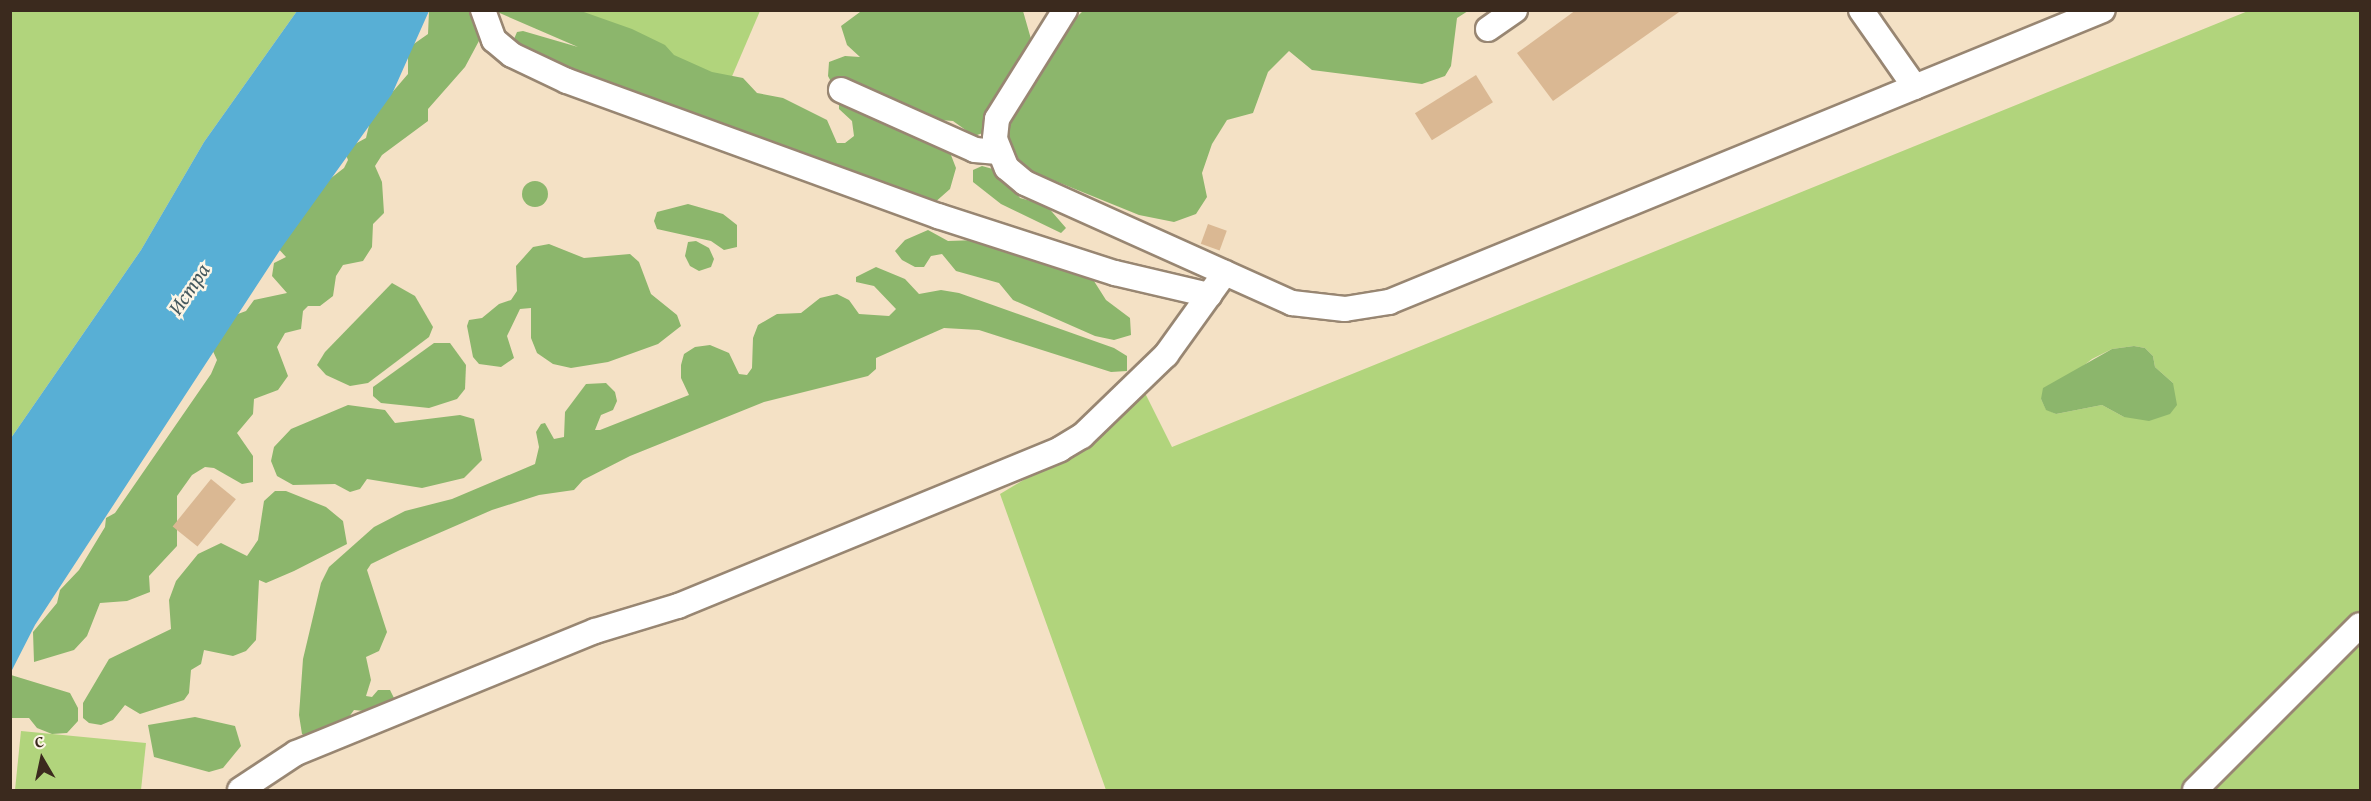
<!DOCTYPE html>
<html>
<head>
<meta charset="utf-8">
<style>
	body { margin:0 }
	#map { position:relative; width:2371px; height:801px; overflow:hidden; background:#f4e1c5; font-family:"Gentium Book Plus",serif }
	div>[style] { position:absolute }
	.green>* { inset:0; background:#b1d47c }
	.forest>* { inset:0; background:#8cb66c }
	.round { border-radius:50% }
	.water>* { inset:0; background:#58afd5 }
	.building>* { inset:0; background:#dab893; transform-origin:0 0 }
	.roads { filter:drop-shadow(2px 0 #988672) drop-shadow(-2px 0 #988672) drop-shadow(0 2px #988672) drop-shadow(0 -2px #988672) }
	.minor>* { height:24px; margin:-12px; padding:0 12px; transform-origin:12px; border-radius:12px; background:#fff }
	span { translate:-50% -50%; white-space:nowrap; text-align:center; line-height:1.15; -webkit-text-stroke:5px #fcf5e5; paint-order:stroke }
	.water-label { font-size:21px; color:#45595e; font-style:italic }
	.frame { position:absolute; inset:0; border:12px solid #3b2a1e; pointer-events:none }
	.north { position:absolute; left:12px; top:729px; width:60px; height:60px; -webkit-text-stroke:4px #fcf5e5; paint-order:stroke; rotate:351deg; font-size:16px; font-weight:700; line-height:24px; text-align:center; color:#3b2a1e }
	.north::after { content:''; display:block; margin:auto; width:21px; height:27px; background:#3b2a1e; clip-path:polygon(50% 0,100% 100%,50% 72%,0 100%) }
</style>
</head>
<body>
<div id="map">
	<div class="green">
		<div style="clip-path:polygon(11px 11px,297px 11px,204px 142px,141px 250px,11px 438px)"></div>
		<div style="clip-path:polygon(565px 11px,760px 11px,730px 81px)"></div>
		<div style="clip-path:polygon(evenodd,2248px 11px,2360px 11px,2360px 790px,1106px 790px,1000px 494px,1094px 438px,1144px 391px,1172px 447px,2248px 11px,2134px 346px,2145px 348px,2153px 356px,2155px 367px,2173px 383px,2124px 417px,2102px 405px,2056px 414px,2046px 409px,2041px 399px,2092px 359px,2112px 349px,2134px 346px)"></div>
		<div style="clip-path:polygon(21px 731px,146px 743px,141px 790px,15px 790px)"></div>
	</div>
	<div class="forest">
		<div style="clip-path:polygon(429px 11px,476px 11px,480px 39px,465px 67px,428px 109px,428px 121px,382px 155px,375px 166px,382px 182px,384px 213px,373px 224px,372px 247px,363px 261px,343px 265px,336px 276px,333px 296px,320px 306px,308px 306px,303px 311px,301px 329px,285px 333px,277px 347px,288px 376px,278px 390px,254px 399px,253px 414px,237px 433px,253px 456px,253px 482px,242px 484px,214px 468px,205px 467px,192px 475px,177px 496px,177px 546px,149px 576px,150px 592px,127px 601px,100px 603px,87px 636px,74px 650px,34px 662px,33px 632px,57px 603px,60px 590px,79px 570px,105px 527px,106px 518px,115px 513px,211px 374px,217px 360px,212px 349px,227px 318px,246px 311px,254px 300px,287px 293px,272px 276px,274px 263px,286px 257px,275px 245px,326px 182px,344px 168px,348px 160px,344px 150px,366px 138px,371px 117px,408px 74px,408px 48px,428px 34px)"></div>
		<div style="clip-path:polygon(495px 11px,581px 11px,632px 29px,665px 45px,674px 55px,712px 72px,743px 78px,757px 93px,783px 98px,827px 120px,837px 143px,845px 143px,854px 136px,852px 121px,839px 109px,839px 97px,828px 76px,829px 62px,845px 56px,860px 57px,847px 45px,841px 26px,860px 12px,1023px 11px,1031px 39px,1008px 94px,983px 133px,974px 136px,953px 121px,928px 119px,892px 99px,884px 100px,949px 150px,956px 168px,950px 189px,933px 204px,843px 175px,835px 165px,821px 167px,654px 109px,520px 47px,514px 39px,517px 32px,523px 31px,578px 47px)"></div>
		<div style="clip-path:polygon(1083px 11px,1468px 11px,1457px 18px,1451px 66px,1445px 76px,1422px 84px,1312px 70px,1289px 51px,1268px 72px,1253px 113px,1227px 120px,1212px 144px,1202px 173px,1207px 197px,1196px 214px,1174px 222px,1139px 215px,1033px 172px,1003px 144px,1005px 119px,1052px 40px)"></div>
		<div style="clip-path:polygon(982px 166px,1000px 171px,1020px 198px,1046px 205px,1066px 228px,1061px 233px,1001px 204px,973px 182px,973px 170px)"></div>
		<div class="round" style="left:522px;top:181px;width:26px;height:26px"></div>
		<div style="clip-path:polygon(688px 204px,723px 214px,737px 225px,737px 247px,724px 250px,711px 241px,657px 229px,654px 221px,657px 212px)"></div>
		<div style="clip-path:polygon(928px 230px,948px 241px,978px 240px,1087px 270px,1106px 300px,1130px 318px,1131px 335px,1114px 340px,1095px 336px,1013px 300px,999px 283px,956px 271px,942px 254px,931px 256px,924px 267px,915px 267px,902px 260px,895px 251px,905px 240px)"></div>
		<div style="clip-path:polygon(696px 241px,709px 248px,714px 259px,711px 267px,699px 271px,690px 266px,685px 256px,688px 242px)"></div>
		<div style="clip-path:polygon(549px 244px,584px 258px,630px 254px,639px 262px,651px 294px,677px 315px,681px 326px,658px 344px,608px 362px,571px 368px,553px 364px,537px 353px,531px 338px,531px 308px,520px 309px,507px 336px,514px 358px,501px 367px,479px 364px,473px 357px,467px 326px,469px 320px,482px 318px,499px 304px,511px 300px,517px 291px,516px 266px,533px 247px)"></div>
		<div style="clip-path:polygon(876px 267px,905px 279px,919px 294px,941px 290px,959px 293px,1114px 348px,1127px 356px,1127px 371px,1111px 372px,979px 330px,944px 328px,876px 358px,876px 369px,868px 376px,764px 402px,630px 456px,583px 480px,574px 490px,539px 495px,492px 510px,400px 550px,371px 564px,367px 570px,387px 632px,379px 651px,366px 657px,371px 680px,366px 696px,372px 697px,378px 690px,390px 690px,396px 702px,374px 712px,354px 710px,343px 725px,316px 742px,302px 734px,299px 715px,303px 659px,321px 583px,329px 567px,374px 527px,405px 511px,452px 499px,535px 464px,539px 447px,536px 432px,541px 424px,545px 423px,554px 439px,564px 437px,565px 412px,586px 384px,606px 383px,615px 392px,617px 401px,613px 410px,601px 415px,595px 430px,600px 430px,689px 395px,681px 378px,681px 365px,684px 354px,695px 347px,710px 345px,729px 353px,739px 374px,747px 375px,752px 368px,753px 338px,758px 325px,777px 314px,801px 313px,820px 298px,837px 294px,849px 300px,859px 314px,889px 316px,896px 309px,874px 286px,856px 282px,856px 277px)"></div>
		<div style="clip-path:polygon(392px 283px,415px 296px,433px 327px,429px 337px,368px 383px,350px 386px,326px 375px,317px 365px,325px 352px)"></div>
		<div style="clip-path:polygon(434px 343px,450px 343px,466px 365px,465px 389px,457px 399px,429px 408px,381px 403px,373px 396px,373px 387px)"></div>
		<div style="clip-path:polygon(2134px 346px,2145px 348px,2153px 356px,2155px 367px,2173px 383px,2177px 405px,2170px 414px,2149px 421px,2124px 417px,2102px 405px,2056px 414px,2046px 410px,2041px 399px,2043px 388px,2112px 349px)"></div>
		<div style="clip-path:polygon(348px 405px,385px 410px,395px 423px,460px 415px,474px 419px,482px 460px,464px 478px,422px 488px,367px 479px,360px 489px,350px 492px,335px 484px,293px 485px,277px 476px,271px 461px,274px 447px,291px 429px)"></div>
		<div style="clip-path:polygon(275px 491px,286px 491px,326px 507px,343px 521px,347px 544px,294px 571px,266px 583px,259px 580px,256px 640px,246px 651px,233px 656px,204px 650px,201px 664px,191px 670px,189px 693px,184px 700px,140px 714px,125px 705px,113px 720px,101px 725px,89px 723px,83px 718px,83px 703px,109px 659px,171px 629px,169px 600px,176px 581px,198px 554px,221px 543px,247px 556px,258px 540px,264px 501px)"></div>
		<div style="clip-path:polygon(11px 675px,70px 693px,78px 708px,78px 721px,67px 733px,52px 734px,37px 728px,29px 718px,11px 718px)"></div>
		<div style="clip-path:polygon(195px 717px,235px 726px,241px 746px,223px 768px,209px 772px,154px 757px,148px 725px)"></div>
	</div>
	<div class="water">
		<div style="clip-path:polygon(297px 11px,429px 11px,392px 94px,282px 247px,35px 625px,11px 672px,11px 438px,141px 250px,204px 142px)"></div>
	</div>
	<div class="building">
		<div style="clip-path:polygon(1576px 10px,1682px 10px,1553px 101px,1517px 53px)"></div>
		<div style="left:1476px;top:75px;width:32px;height:72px;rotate:58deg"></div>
		<div style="left:1208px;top:224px;width:20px;height:21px;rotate:20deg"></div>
		<div style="left:211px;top:479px;width:32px;height:61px;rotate:39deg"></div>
	</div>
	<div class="roads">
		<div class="minor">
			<div style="left:483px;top:10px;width:32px;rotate:70deg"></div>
			<div style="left:494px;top:40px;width:23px;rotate:40deg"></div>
			<div style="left:512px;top:55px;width:61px;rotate:25.3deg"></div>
			<div style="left:567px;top:81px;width:395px;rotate:20deg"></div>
			<div style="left:938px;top:216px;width:186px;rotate:17.9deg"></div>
			<div style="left:1115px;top:273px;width:97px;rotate:13.2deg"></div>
			<div style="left:1065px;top:10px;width:128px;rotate:122deg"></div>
			<div style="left:997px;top:119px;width:20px;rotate:96deg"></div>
			<div style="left:995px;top:139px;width:31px;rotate:68deg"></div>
			<div style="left:1007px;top:168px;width:23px;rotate:40deg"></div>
			<div style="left:1025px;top:183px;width:293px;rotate:24.2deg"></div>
			<div style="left:1292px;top:303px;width:53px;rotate:6.5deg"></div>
			<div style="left:1345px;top:309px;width:45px;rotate:-9deg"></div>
			<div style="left:1389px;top:302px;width:771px;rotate:-22.24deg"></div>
			<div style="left:1861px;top:10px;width:94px;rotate:55deg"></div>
			<div style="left:1488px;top:29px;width:33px;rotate:-35deg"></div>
			<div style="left:841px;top:90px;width:147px;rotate:24.1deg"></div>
			<div style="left:975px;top:150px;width:23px;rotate:5deg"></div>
			<div style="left:240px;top:790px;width:67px;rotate:-33.5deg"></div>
			<div style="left:296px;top:753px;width:323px;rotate:-22.2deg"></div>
			<div style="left:595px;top:631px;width:87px;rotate:-16.8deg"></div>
			<div style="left:678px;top:606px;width:413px;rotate:-22.3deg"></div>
			<div style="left:1060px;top:449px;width:26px;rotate:-31deg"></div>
			<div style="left:1082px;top:436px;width:117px;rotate:-44deg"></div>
			<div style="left:1166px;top:355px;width:101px;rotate:-54.3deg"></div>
			<div style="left:2195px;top:790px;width:233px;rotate:-45deg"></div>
		</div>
	</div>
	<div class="water-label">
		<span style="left:189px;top:289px;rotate:-56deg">Истра</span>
	</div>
	<div class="frame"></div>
	<div class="north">С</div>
</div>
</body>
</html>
